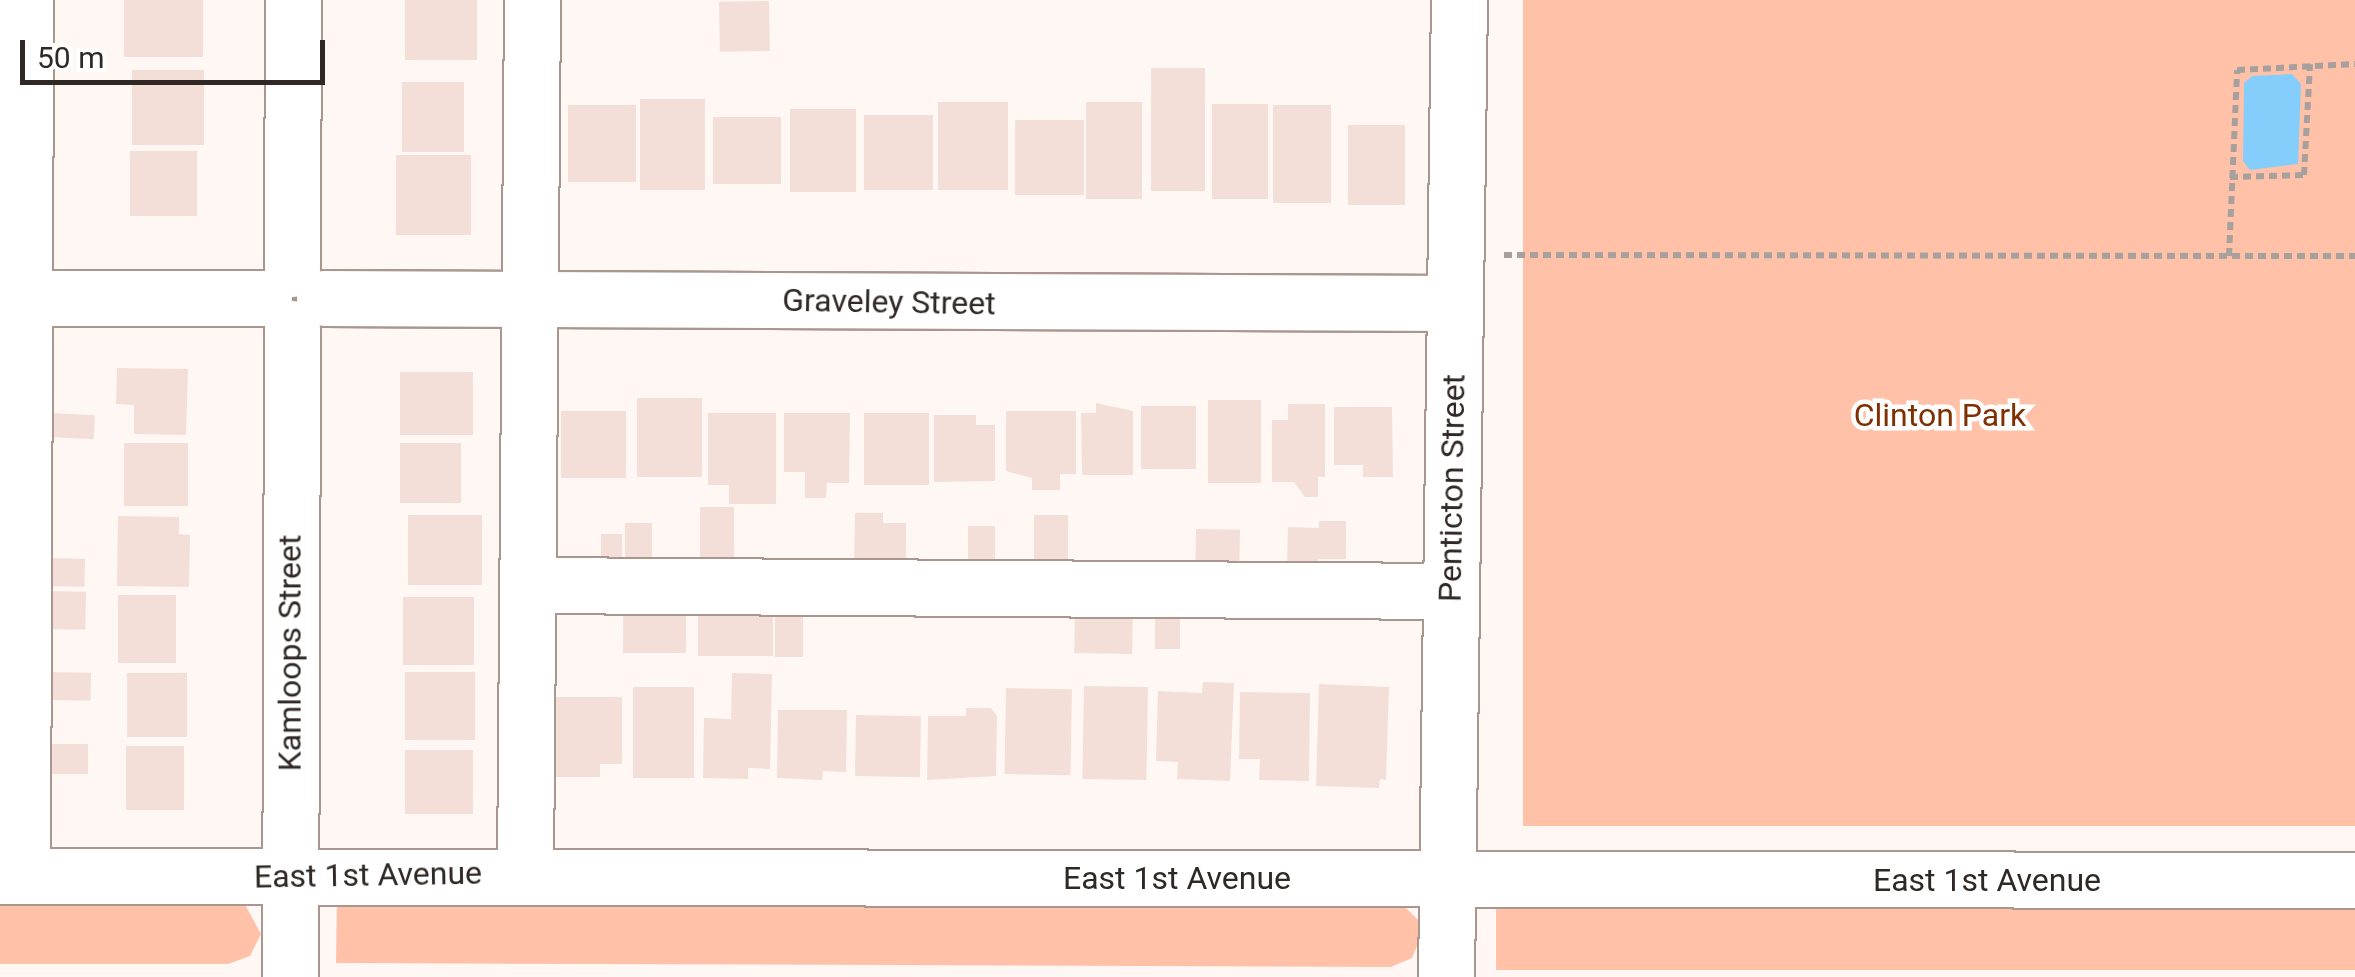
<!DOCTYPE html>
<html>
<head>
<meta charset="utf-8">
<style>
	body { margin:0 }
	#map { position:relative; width:2355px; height:977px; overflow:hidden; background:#fff7f3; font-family:Roboto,sans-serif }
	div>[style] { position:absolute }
	.green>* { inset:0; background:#ffc1a8; transform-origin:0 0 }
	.water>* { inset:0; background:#85cefc }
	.building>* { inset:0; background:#f3dfd7; transform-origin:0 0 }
	.path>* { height:6px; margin-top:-3px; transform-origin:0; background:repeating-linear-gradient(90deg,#a8a09c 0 8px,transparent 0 13px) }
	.roads { filter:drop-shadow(2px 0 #a9978f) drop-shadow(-2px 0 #a9978f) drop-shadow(0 2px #a9978f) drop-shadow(0 -2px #a9978f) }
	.minor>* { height:55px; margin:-27.5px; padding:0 27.5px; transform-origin:27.5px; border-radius:27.5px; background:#fff }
	.major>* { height:55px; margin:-27.5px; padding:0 27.5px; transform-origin:27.5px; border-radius:27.5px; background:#fff }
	span { translate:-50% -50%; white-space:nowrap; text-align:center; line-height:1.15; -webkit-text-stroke:9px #fff; paint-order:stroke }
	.street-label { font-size:32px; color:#302825 }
	.park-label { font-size:32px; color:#7f2f00 }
	.scale { position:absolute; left:20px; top:40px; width:305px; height:45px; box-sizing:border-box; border:5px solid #302825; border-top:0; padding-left:12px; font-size:30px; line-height:35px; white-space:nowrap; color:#302825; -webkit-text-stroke:8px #fff; paint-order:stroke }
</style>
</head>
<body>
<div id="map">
	<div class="green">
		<div style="left:1523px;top:0;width:832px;height:826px"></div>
		<div style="clip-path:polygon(0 894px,243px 901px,261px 934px,250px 956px,228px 964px,0 964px)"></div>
		<div style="clip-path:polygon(337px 899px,1401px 903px,1418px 920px,1421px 937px,1412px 958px,1391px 967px,336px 963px)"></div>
		<div style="left:2355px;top:900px;width:70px;height:859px;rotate:90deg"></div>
	</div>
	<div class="water">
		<div style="clip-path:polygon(2292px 74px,2301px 84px,2298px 164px,2250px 170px,2243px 161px,2244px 83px,2252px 76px)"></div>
	</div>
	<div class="building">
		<div style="left:124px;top:0;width:79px;height:57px"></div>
		<div style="left:405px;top:0;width:72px;height:60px"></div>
		<div style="left:769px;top:1px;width:50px;height:50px;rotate:89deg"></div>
		<div style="left:1151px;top:68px;width:54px;height:123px"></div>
		<div style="left:132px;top:70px;width:72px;height:75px"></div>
		<div style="left:402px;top:82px;width:62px;height:70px"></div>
		<div style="left:640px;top:99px;width:65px;height:91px"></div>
		<div style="left:938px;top:102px;width:70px;height:88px"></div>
		<div style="left:1086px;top:102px;width:56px;height:97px"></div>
		<div style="left:1212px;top:104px;width:56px;height:95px"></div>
		<div style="left:568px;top:105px;width:68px;height:77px"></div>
		<div style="left:1273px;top:105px;width:58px;height:98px"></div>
		<div style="left:790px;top:109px;width:66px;height:83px"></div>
		<div style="left:864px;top:115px;width:69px;height:75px"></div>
		<div style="left:713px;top:117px;width:68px;height:67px"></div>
		<div style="left:1015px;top:120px;width:69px;height:75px"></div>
		<div style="left:1348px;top:125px;width:57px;height:80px"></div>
		<div style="left:130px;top:151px;width:67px;height:65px"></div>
		<div style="left:396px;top:155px;width:75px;height:80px"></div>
		<div style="clip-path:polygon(117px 368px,188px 369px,186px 435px,134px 434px,134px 405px,116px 404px)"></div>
		<div style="left:400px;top:372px;width:73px;height:63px"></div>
		<div style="left:637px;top:398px;width:65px;height:79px"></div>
		<div style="left:1208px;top:400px;width:53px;height:83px"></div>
		<div style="clip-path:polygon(1096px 403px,1133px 411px,1133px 475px,1082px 475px,1081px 413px,1096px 413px)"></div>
		<div style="clip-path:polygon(1288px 404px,1325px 404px,1325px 477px,1318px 477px,1318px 497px,1305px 497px,1294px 482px,1272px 482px,1272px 420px,1288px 420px)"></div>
		<div style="left:1141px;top:406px;width:55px;height:63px"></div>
		<div style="clip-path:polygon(1334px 407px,1392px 407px,1393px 477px,1363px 477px,1363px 465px,1334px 465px)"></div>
		<div style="left:626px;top:411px;width:67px;height:65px;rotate:90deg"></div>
		<div style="clip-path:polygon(1006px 411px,1076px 411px,1076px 474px,1060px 474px,1060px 490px,1032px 490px,1032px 478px,1006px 471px)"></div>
		<div style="left:51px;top:413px;width:44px;height:24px;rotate:3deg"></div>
		<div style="clip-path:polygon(708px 413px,776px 413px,776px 504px,729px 504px,729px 485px,708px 485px)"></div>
		<div style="clip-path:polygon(784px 413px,850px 413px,849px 483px,827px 483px,826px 498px,805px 498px,805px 472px,784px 472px)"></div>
		<div style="left:864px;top:413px;width:65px;height:72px"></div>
		<div style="clip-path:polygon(934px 415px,976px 415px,976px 425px,995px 425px,995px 481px,934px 482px)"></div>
		<div style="left:124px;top:443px;width:64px;height:63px"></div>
		<div style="left:400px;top:443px;width:61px;height:60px"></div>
		<div style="left:700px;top:507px;width:34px;height:62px"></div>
		<div style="clip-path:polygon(855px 513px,883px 513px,883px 523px,906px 523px,906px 568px,854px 568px)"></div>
		<div style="left:408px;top:515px;width:74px;height:70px"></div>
		<div style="left:1034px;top:515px;width:34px;height:51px"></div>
		<div style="clip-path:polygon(118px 516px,179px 517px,179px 534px,190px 535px,189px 587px,117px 586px)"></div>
		<div style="clip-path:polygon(1319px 521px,1346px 521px,1346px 559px,1318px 559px,1318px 570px,1287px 570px,1288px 527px,1319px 528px)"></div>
		<div style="left:625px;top:523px;width:27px;height:47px"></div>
		<div style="left:968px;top:526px;width:27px;height:41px"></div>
		<div style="left:1196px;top:529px;width:44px;height:44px;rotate:1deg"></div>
		<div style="left:601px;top:534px;width:21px;height:32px"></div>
		<div style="left:44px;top:558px;width:41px;height:28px;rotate:1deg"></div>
		<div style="left:42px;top:591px;width:44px;height:38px;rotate:1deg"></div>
		<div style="left:118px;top:595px;width:58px;height:68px"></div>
		<div style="left:403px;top:597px;width:71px;height:68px"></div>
		<div style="left:1155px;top:606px;width:25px;height:43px"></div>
		<div style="left:623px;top:608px;width:63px;height:45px"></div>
		<div style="left:1075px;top:608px;width:58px;height:45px;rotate:1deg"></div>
		<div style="left:698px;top:611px;width:75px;height:45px"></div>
		<div style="left:775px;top:611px;width:28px;height:46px"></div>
		<div style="left:50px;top:672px;width:41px;height:28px;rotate:1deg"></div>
		<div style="left:405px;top:672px;width:70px;height:68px"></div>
		<div style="left:127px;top:673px;width:60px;height:64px"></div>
		<div style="clip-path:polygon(732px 673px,772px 674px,770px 769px,748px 768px,748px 779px,703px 778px,704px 718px,731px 719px)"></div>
		<div style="clip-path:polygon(1203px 682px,1234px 683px,1230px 781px,1177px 779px,1178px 762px,1156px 761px,1158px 691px,1202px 693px)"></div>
		<div style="clip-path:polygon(1319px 684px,1389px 687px,1386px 780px,1380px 779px,1379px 788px,1316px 786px)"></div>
		<div style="left:1084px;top:686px;width:64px;height:93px;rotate:1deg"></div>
		<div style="left:633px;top:687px;width:61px;height:91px"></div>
		<div style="left:1006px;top:688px;width:66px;height:86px;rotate:1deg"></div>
		<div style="clip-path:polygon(1240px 692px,1310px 693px,1309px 781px,1259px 780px,1260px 759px,1239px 759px)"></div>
		<div style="clip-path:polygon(554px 697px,622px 697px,622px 764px,600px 764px,600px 777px,554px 777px)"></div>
		<div style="clip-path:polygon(966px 708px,991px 708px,997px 716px,996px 776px,927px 780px,928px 716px,966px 716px)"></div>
		<div style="clip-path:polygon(778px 710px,847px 710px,846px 772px,823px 771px,822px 780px,777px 778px)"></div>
		<div style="left:856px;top:715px;width:65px;height:61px;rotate:1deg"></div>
		<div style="left:47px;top:744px;width:41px;height:30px"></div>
		<div style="left:126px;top:746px;width:58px;height:64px"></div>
		<div style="left:405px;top:750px;width:68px;height:64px"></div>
	</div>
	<div class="path">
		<div style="left:2230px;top:177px;width:74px;rotate:-1.5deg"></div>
		<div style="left:2304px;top:175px;width:111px;rotate:-86.9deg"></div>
		<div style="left:1504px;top:255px;width:851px;rotate:0.07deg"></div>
		<div style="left:2229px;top:256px;width:186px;rotate:-87.5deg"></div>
		<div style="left:2237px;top:70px;width:118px;rotate:-2.9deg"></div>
	</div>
	<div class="roads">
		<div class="minor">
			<div style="left:292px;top:269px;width:269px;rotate:-89.8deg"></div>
			<div style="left:0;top:298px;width:264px"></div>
			<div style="left:324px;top:298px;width:1130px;rotate:0.25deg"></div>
			<div style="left:527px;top:585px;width:923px;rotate:0.37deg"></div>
			<div style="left:525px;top:873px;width:873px;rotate:-89.54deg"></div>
			<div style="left:22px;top:875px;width:875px;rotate:-89.8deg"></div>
			<div style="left:290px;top:977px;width:649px;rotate:-89.82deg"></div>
			<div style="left:1446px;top:977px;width:977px;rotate:-89.24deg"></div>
		</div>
		<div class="major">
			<div style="left:0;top:876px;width:2355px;rotate:0.1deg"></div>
		</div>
	</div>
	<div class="street-label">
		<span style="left:889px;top:302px;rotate:1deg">Graveley Street</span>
		<span style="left:1452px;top:488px;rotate:-89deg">Penticton Street</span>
		<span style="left:290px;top:653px;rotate:-90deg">Kamloops Street</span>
		<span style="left:368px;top:875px;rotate:-1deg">East 1st Avenue</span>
		<span style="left:1177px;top:878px">East 1st Avenue</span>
		<span style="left:1987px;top:880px">East 1st Avenue</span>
	</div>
	<div class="park-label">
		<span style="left:1940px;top:415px">Clinton Park</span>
	</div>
	<div class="scale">50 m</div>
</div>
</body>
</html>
